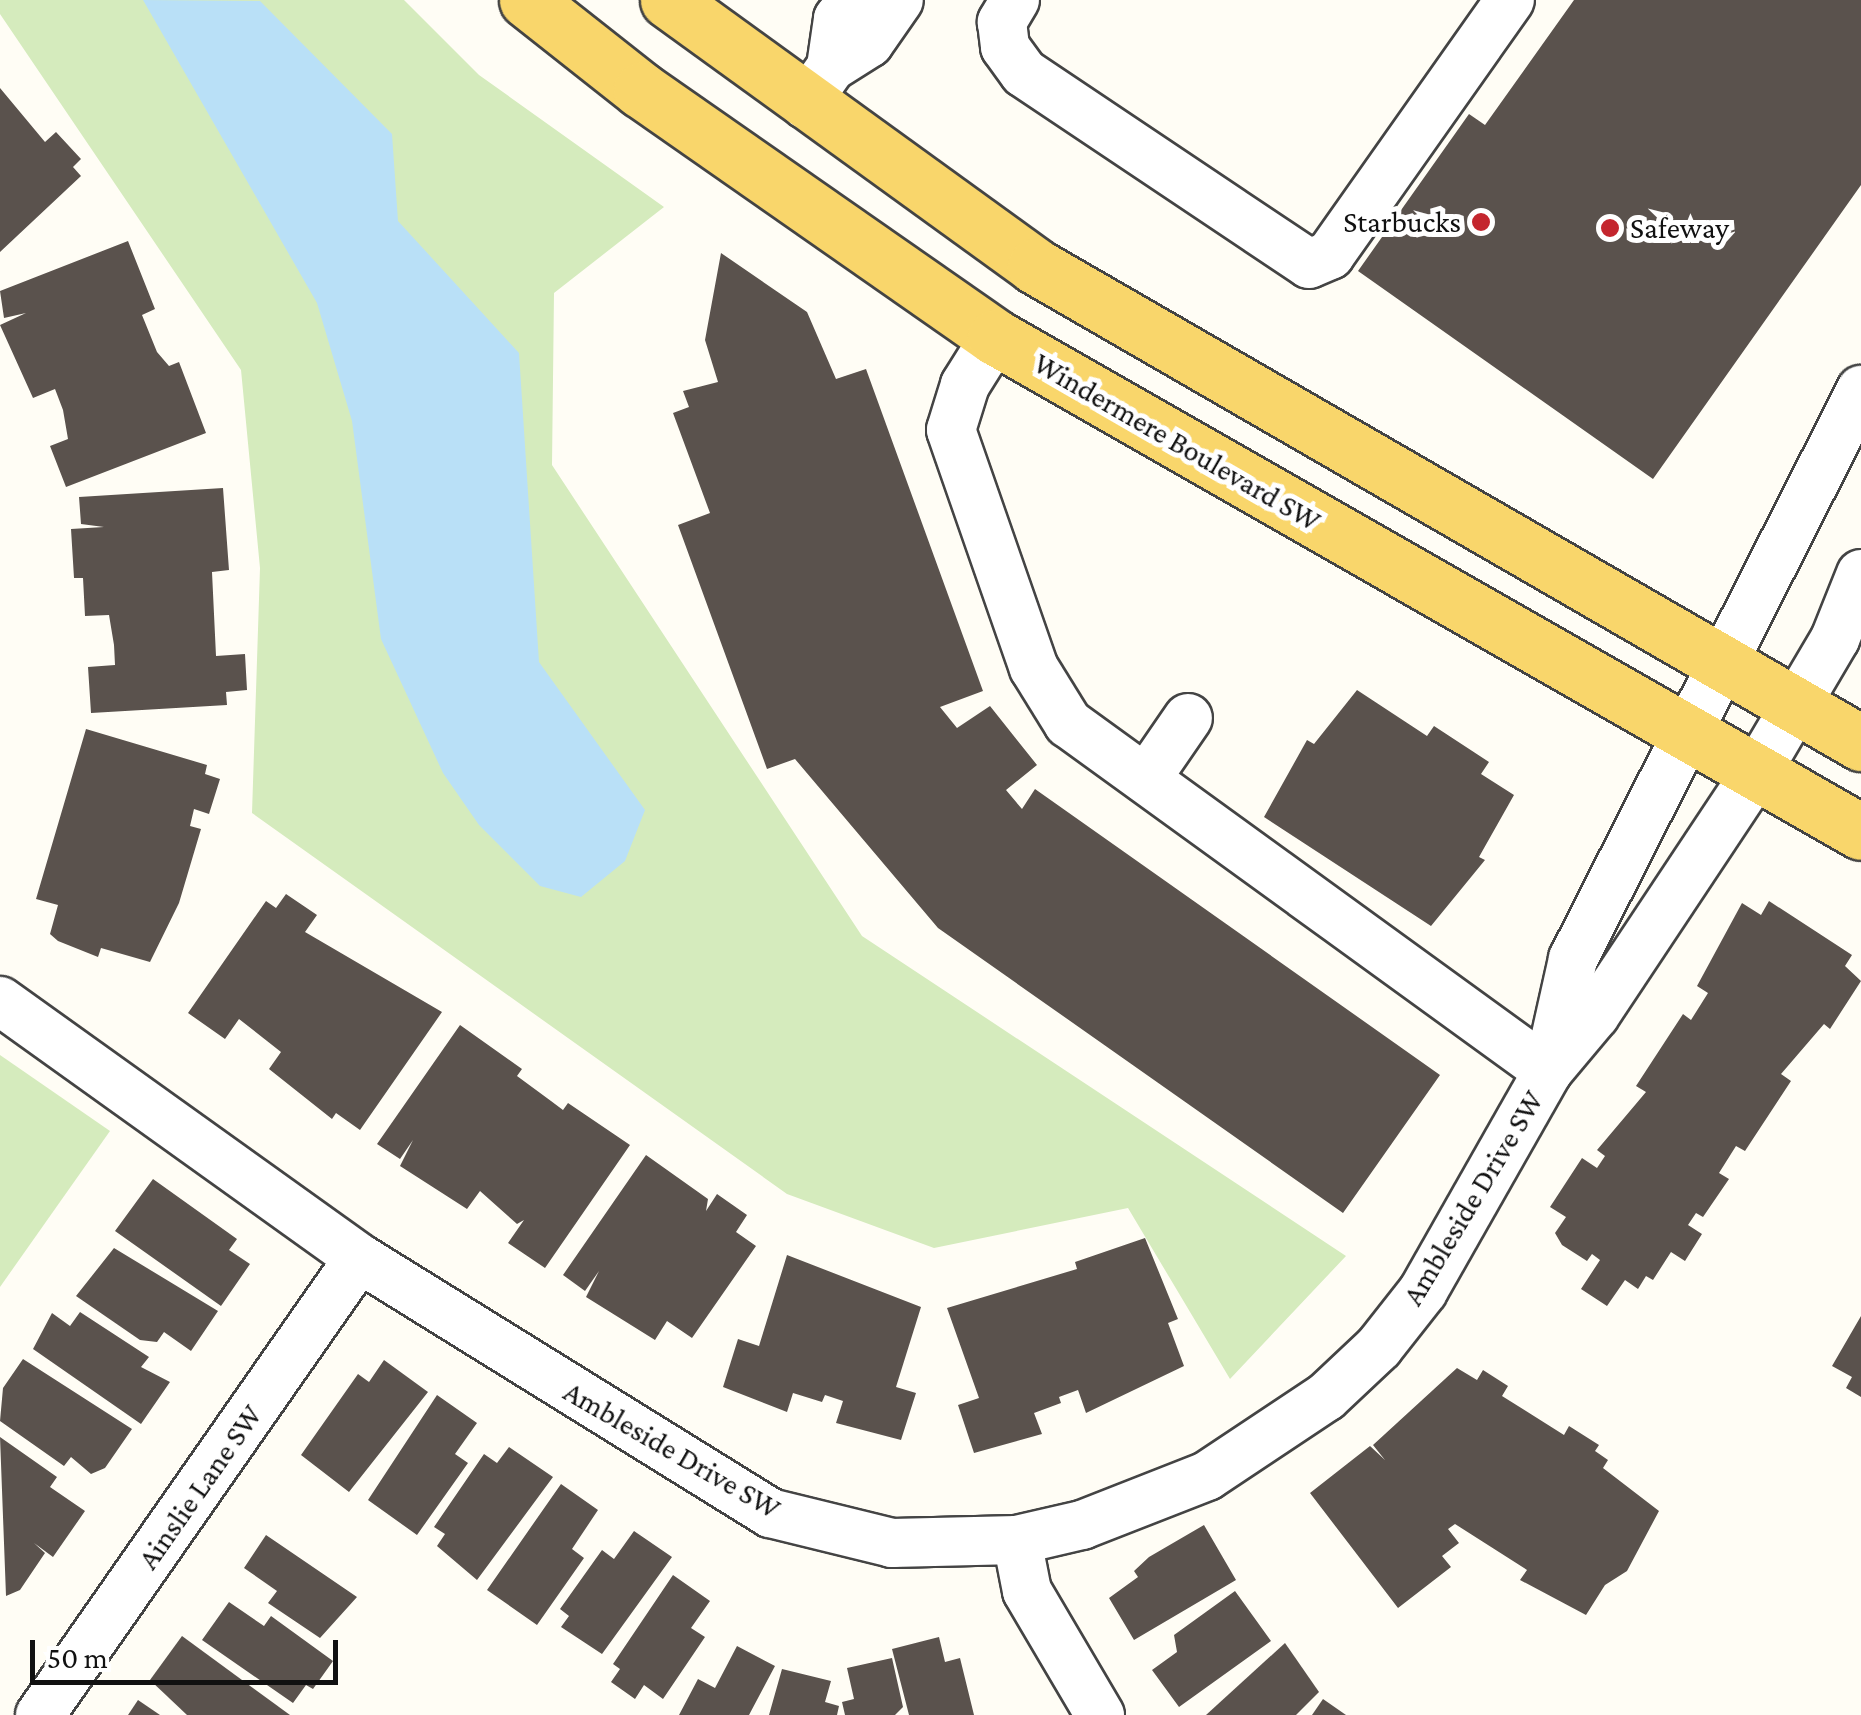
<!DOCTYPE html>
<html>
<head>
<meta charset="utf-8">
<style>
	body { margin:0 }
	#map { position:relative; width:1861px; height:1715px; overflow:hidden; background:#fffdf5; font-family:"Crimson Pro",serif }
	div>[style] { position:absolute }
	.green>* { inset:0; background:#d5ebbd }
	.water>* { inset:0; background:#b9e0f7 }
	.building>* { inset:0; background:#5a524d }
	.roads { filter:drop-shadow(2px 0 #444) drop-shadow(-2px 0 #444) drop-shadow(0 2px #444) drop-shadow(0 -2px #444) }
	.minor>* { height:48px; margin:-24px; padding:0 24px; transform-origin:24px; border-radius:24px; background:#fff }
	.major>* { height:55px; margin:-27.5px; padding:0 27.5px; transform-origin:27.5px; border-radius:27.5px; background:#f9d66b }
	.dots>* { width:28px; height:28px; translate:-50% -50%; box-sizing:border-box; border:5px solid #fff; border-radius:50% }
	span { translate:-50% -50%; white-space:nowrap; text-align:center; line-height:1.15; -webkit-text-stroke:10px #fff; paint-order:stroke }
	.poi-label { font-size:30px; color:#111 }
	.right { translate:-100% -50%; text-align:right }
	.left { translate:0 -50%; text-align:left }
	.street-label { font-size:30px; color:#111 }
	.scale { position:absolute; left:30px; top:1640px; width:308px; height:45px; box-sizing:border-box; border:5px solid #111; border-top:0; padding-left:12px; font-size:30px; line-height:35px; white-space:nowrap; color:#111; -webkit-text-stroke:8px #fff; paint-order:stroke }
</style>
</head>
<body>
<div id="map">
	<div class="green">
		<div style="clip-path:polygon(0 0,404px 0,479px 75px,664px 207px,554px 293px,552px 465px,862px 936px,1346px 1256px,1230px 1379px,1128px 1208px,934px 1248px,787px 1194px,252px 813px,260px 568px,241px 370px,0 14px)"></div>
		<div style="clip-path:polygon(0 1055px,110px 1131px,0 1287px)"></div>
	</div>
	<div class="water">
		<div style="clip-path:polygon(143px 0,260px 1px,392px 134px,398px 221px,519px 353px,539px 662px,645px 810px,625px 861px,581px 897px,540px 886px,479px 825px,443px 773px,381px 639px,352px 421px,317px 303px)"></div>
	</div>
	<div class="building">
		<div style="clip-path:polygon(1574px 0,1861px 0,1861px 185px,1653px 479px,1358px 271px,1469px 114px,1485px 125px)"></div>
		<div style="clip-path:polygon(0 88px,45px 142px,56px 132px,81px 159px,73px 167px,81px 176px,0 252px)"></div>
		<div style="clip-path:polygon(128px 241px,155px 309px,142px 315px,157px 352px,169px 366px,179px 362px,206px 433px,66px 487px,50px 446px,68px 439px,63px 410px,55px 389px,33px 398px,0 325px,26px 313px,4px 318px,0 291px)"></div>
		<div style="clip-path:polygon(721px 253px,807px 312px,836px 379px,866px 369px,983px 691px,940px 707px,957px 728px,990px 706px,1037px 765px,1006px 790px,1022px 809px,1035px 789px,1440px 1075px,1343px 1213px,938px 928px,795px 759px,767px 769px,678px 525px,710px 513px,673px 413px,689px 407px,683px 391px,718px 382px,705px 340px)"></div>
		<div style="clip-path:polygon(223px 488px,229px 570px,212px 572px,216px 656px,245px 654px,247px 690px,226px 692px,227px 705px,91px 713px,88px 667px,115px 665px,114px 645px,109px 615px,85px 616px,83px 578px,74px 578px,71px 529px,104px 527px,81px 524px,79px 497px)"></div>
		<div style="clip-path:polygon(1357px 690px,1427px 736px,1434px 726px,1489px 762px,1481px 774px,1514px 795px,1479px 857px,1485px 860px,1431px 926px,1264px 817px,1307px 740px,1314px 744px)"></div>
		<div style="clip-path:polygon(86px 729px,207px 765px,205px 774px,220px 779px,209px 814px,194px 809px,190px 826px,201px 829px,179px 903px,150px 962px,101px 948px,98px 957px,58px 941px,50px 934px,58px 905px,36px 899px)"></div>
		<div style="clip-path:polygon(286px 894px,317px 915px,305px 932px,442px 1012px,360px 1130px,336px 1113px,332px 1119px,269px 1069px,281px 1052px,239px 1019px,225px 1039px,188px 1013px,266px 901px,276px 908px)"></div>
		<div style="clip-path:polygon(1769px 901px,1852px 955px,1845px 966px,1861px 981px,1830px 1029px,1824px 1024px,1781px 1074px,1791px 1081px,1745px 1151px,1736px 1146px,1719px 1173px,1729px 1179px,1703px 1217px,1696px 1213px,1688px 1225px,1702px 1234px,1685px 1261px,1671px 1252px,1653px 1280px,1646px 1276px,1638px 1289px,1625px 1280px,1607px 1306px,1581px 1289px,1600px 1260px,1592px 1254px,1587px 1261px,1562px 1245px,1555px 1233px,1566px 1217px,1550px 1207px,1582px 1158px,1597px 1168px,1605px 1156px,1597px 1150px,1646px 1092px,1636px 1086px,1683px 1014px,1691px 1020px,1708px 993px,1697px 986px,1742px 903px,1761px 915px)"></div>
		<div style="clip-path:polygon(460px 1025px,522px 1069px,517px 1076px,551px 1101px,563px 1110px,568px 1103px,630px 1145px,545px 1268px,508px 1243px,524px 1220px,517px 1224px,480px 1191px,467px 1209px,400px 1166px,413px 1140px,400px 1159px,377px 1144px)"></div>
		<div style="clip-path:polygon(646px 1155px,708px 1199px,706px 1211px,717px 1194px,747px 1215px,736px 1232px,756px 1246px,692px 1338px,667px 1321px,655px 1340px,586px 1297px,599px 1271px,585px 1291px,563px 1275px)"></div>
		<div style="clip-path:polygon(153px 1179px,237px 1239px,229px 1250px,250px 1264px,221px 1306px,115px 1231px)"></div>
		<div style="clip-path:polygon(1145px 1238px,1178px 1319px,1168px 1323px,1184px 1366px,1086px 1413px,1078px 1390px,1059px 1397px,1061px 1403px,1034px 1413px,1042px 1434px,974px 1453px,958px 1405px,979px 1398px,947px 1308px,1077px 1269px,1075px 1262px)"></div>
		<div style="clip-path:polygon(114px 1248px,218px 1311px,191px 1351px,164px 1332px,157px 1342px,140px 1340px,76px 1296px)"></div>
		<div style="clip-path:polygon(787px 1255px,921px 1307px,896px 1387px,916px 1393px,901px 1440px,836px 1423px,843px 1401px,825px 1395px,822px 1402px,793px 1393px,787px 1412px,723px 1387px,738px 1339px,759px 1346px)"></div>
		<div style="clip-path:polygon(80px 1312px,149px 1357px,141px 1367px,170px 1382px,141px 1424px,33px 1349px,52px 1313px,70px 1326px)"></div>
		<div style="clip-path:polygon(1861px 1316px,1861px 1397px,1846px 1388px,1852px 1377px,1832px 1366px)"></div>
		<div style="clip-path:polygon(23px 1359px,132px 1429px,105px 1468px,91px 1474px,71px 1457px,64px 1466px,0 1421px,3px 1388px)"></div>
		<div style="clip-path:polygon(384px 1360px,428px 1392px,349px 1492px,301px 1455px,358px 1374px,369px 1382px)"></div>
		<div style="clip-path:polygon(1457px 1368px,1477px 1380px,1483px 1370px,1508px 1386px,1502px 1396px,1564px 1435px,1569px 1426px,1599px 1445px,1595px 1451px,1608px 1460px,1603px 1468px,1659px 1511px,1627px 1571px,1605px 1585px,1586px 1615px,1520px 1580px,1527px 1570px,1455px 1524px,1448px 1529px,1459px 1543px,1442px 1556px,1451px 1567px,1398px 1608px,1310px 1493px,1370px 1446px,1385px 1460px,1373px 1445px)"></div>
		<div style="clip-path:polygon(437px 1395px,477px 1423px,455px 1454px,468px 1463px,417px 1535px,368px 1500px)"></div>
		<div style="clip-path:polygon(0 1437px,57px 1477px,50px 1487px,85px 1511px,53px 1557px,34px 1543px,45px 1553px,20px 1590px,6px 1596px)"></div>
		<div style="clip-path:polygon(509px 1447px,553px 1477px,477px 1580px,437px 1546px,445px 1534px,434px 1527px,484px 1454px,497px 1463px)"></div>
		<div style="clip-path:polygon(561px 1484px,598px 1510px,572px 1549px,584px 1558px,537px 1625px,487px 1590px)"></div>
		<div style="clip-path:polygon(1204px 1525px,1236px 1580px,1134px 1640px,1109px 1598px,1138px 1577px,1134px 1571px,1149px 1557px)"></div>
		<div style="clip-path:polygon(634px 1531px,672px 1557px,602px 1654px,561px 1627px,569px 1616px,560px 1609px,602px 1550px,614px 1559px)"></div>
		<div style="clip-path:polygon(266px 1535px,357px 1597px,320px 1638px,268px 1603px,277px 1591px,244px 1568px)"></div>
		<div style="clip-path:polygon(673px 1575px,710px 1601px,691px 1628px,705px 1637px,663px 1699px,644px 1685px,635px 1699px,611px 1682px,620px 1669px,613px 1664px)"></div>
		<div style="clip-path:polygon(1235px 1591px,1271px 1641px,1179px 1707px,1152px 1670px,1177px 1652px,1174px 1635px)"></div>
		<div style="clip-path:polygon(229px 1602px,264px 1626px,271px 1616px,333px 1661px,313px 1689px,306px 1685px,293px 1703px,202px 1640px)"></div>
		<div style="clip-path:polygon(182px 1636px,290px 1715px,187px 1715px,150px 1680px)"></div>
		<div style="clip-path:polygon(939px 1637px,945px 1662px,960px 1658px,974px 1715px,909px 1715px,892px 1649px)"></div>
		<div style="clip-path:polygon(1285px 1643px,1319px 1692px,1296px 1715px,1206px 1715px)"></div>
		<div style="clip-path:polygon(737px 1646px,775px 1666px,749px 1715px,679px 1715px,698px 1679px,715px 1688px)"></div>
		<div style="clip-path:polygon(892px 1658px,903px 1707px,895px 1715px,845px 1715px,842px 1702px,854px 1699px,847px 1668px)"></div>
		<div style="clip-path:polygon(782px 1669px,831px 1681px,825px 1702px,839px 1706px,837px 1715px,769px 1715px)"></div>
		<div style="clip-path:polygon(1323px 1699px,1346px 1715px,1312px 1715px)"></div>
		<div style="clip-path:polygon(138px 1700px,160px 1715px,128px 1715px)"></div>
	</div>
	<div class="roads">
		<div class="minor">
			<div style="left:1015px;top:0;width:26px;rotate:121deg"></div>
			<div style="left:1002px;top:22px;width:25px;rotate:83deg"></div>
			<div style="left:1005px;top:47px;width:32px;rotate:54deg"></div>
			<div style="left:1024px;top:73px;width:343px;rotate:33.8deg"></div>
			<div style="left:1309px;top:264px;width:23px;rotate:-23deg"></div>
			<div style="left:1330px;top:255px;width:312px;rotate:-54.8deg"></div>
			<div style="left:831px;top:67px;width:49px;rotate:-81.7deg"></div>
			<div style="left:838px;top:19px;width:24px;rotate:-54deg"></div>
			<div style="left:805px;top:104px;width:45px;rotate:-54.9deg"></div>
			<div style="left:831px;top:67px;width:45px;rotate:-32.3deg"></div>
			<div style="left:869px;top:43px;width:52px;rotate:-55.1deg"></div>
			<div style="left:995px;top:337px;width:57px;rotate:122deg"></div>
			<div style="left:965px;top:385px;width:47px;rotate:107.3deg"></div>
			<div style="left:951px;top:430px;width:252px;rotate:70.8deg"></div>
			<div style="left:1034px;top:668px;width:65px;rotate:58.3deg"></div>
			<div style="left:1068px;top:723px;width:593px;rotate:35.94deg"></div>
			<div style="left:1146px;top:779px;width:74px;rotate:-55.5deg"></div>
			<div style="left:0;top:1001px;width:442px;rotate:35.6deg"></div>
			<div style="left:359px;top:1258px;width:484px;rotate:31.8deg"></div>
			<div style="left:770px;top:1513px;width:126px;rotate:13.8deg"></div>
			<div style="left:892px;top:1543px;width:125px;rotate:-1.4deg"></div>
			<div style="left:1017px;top:1540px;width:67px;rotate:-13deg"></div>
			<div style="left:1082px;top:1525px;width:134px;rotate:-21.4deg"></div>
			<div style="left:1207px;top:1476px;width:143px;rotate:-33.6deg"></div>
			<div style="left:1326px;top:1397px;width:73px;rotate:-43.3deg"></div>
			<div style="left:1379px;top:1347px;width:71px;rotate:-51.8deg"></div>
			<div style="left:1423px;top:1291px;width:253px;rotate:-60.4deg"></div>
			<div style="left:1548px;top:1071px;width:73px;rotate:-50deg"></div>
			<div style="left:1595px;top:1015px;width:291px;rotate:-56.4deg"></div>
			<div style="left:1756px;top:773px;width:156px;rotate:-59.5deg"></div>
			<div style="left:1835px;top:639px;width:70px;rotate:-68.2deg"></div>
			<div style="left:1550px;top:1062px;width:106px;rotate:-77.4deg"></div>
			<div style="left:1573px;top:959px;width:638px;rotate:-63.15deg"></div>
			<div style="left:1017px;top:1540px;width:52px;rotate:78.9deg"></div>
			<div style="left:1027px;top:1591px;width:144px;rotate:59.5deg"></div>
			<div style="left:40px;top:1715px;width:557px;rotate:-55.08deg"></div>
		</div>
		<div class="major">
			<div style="left:527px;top:0;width:145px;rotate:38.3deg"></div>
			<div style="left:641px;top:90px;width:432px;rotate:34.9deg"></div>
			<div style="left:995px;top:337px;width:997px;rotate:29.75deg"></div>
			<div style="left:668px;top:0;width:453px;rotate:35.9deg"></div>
			<div style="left:1035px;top:266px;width:954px;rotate:30.01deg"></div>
		</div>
	</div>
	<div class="dots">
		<div style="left:1481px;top:222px;background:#c4262e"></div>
		<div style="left:1610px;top:228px;background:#c4262e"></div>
	</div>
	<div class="poi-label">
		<span class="right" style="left:1461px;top:222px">Starbucks</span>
		<span class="left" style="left:1630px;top:228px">Safeway</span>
	</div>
	<div class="street-label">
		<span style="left:1177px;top:442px;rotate:30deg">Windermere Boulevard SW</span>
		<span style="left:1473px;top:1198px;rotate:-59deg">Ambleside Drive SW</span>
		<span style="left:672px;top:1450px;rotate:30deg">Ambleside Drive SW</span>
		<span style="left:200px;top:1487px;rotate:-55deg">Ainslie Lane SW</span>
	</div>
	<div class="scale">50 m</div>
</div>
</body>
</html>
